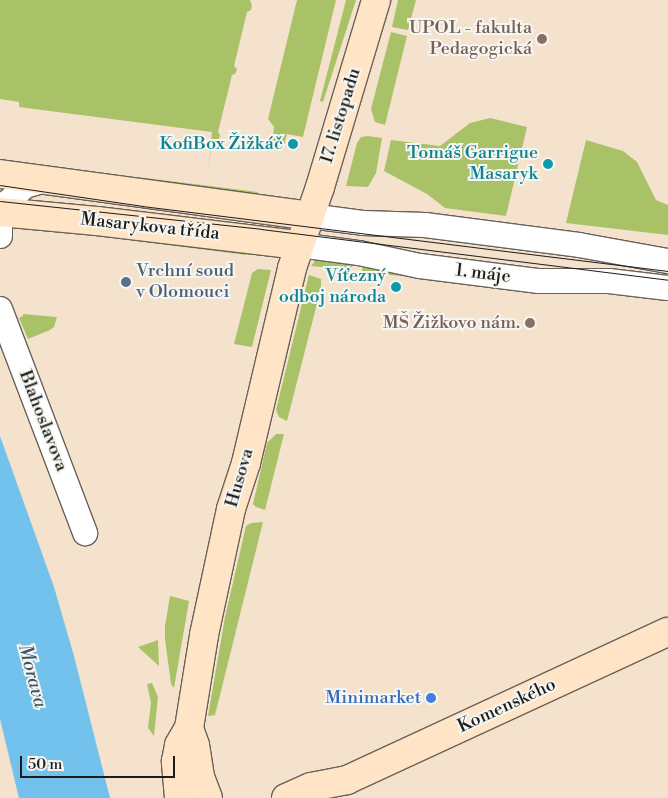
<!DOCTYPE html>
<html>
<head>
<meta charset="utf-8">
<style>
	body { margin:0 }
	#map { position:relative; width:668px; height:798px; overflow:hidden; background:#f5e2cd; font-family:"Libre Bodoni",serif }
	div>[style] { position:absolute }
	.green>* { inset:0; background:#a9c268 }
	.water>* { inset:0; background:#73c1ed }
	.roads { filter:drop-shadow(1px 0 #68615a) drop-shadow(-1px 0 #68615a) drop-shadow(0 1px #68615a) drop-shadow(0 -1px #68615a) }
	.street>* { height:24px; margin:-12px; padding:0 12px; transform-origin:12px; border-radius:12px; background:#fff }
	.secondary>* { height:28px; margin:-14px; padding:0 14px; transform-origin:14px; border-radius:14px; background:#ffe4c6 }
	.tram>* { height:1px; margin:-0.5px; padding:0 0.5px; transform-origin:0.5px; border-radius:0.5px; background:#1c1c1c }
	.dots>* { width:14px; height:14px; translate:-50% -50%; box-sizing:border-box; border:2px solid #f6f6f2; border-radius:50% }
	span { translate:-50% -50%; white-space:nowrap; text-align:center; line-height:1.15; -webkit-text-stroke:4px #f6f6f2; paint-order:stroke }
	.education-label { font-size:18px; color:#785e54 }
	.right { translate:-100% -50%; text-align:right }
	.street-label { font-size:18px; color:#1c1c1c }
	.culture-label { font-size:18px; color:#0d838f }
	.service-label { font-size:18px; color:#4e5e75 }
	.left { translate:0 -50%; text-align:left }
	.shop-label { font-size:18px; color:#366cbe }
	.water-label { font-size:19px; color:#3a5665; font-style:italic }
	.scale { position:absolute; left:20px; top:756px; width:155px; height:22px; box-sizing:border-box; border:2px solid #1c1c1c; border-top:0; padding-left:6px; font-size:15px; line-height:18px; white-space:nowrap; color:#1c1c1c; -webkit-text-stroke:4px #f6f6f2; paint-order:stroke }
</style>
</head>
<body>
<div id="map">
	<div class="green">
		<div style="clip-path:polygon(0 0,250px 0,252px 6px,251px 10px,247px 12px,234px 66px,237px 69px,235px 74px,232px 75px,218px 132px,220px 135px,219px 139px,212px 139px,208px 174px,212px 132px,19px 107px,19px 102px,0 99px)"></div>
		<div style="clip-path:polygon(297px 0,336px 0,303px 137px,287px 134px,283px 148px,272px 145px,274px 127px,268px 119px)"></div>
		<div style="clip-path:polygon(346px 0,356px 0,323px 102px,320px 101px)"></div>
		<div style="clip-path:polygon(398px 0,416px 0,408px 30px,392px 27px)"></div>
		<div style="clip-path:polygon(391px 32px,407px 36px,385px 125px,375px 122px,371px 109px)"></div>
		<div style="clip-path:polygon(490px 118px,527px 127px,506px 216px,445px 208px,427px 194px,384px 171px,391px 140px,440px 146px,470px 123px)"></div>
		<div style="clip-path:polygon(368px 136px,382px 138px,376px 173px,368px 187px,346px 186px,357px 143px,361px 137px)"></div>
		<div style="clip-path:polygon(586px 140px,623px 151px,637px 162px,656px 200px,668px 205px,668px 235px,566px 223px)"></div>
		<div style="clip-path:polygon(138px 177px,257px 192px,261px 199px,136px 189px)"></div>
		<div style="clip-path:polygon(137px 231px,250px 251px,246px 255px,136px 241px)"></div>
		<div style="clip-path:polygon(317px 258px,353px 259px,351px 270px,311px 266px)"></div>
		<div style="clip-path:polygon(363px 260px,422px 273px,421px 278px,362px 272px)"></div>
		<div style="clip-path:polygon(258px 269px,271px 270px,252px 347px,234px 344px,252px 273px)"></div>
		<div style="clip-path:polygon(309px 275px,321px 279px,321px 288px,287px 421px,279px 417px,276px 410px)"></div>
		<div style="clip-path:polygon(23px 314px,57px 317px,54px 327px,50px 330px,28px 339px,19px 318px,23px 316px)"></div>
		<div style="clip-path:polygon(276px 434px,284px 434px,265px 510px,256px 507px,253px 504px,267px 443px)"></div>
		<div style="clip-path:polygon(263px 522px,215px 715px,208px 716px,225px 617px,246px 526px,251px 523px)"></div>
		<div style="clip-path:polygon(170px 596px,189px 601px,174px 688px,171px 684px,165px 639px,165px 626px)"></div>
		<div style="clip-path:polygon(158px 640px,159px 666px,138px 647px)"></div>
		<div style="clip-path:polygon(152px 683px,158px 697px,154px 736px,148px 728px,151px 703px,147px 684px)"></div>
	</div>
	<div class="water">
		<div style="clip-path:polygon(0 436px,54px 587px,74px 656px,110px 798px,19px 798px,0 719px)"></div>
	</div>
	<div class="roads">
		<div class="street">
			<div style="left:0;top:208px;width:28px;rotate:90deg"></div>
			<div style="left:2px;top:212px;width:12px;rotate:-59deg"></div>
			<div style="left:8px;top:202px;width:23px;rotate:-43deg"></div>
			<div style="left:25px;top:186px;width:19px;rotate:-16deg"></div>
			<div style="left:310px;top:216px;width:53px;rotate:7.5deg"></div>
			<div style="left:363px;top:223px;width:62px;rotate:1.8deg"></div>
			<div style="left:425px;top:225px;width:155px;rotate:7.4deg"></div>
			<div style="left:579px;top:245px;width:90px;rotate:10.2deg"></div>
			<div style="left:299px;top:245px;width:61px;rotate:7.6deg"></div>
			<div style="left:359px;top:253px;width:62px;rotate:12deg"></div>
			<div style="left:420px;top:266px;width:120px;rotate:7.2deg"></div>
			<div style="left:539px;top:281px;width:70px"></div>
			<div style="left:609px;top:281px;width:59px;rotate:6.8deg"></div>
			<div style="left:0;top:309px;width:240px;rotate:69.2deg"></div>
		</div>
		<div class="secondary">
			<div style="left:0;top:174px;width:313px;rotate:7.7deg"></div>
			<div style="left:0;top:212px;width:97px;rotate:5.3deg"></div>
			<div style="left:97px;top:221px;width:203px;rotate:6.8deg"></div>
			<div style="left:189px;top:728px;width:18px;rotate:71deg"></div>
			<div style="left:195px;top:745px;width:32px;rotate:81deg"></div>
			<div style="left:200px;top:777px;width:22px;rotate:69deg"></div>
			<div style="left:179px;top:798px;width:37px;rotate:-95deg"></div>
			<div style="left:176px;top:761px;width:16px;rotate:-79deg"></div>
			<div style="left:179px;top:745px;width:20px;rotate:-60deg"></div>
			<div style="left:189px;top:728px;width:94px;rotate:-80.8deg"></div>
			<div style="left:204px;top:635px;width:129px;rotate:-77.9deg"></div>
			<div style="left:231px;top:509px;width:48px;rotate:-71.9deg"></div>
			<div style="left:246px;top:463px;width:200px;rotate:-76.7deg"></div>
			<div style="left:292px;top:268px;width:86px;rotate:-70.9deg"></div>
			<div style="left:320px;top:187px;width:195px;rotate:-73.3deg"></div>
			<div style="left:286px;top:798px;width:27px;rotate:-24deg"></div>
			<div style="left:311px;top:787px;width:37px;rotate:-11deg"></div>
			<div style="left:347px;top:780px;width:353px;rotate:-24.8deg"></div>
		</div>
	</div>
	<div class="tram">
		<div style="left:0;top:185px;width:144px;rotate:8.4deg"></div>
		<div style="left:142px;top:206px;width:530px;rotate:7.04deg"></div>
		<div style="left:0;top:201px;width:262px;rotate:6.1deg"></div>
		<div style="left:261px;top:229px;width:410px;rotate:7.1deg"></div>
	</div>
	<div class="dots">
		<div style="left:542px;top:39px;background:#8d6e63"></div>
		<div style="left:293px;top:144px;background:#0f9aa8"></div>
		<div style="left:548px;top:164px;background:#0f9aa8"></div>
		<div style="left:126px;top:282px;background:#5c6f8a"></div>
		<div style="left:396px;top:287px;background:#0f9aa8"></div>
		<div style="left:530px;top:323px;background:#8d6e63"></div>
		<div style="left:431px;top:698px;background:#3f7fe0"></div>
	</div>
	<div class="education-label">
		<span class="right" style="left:532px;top:39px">UPOL - fakulta<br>Pedagogická</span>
		<span class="right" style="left:520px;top:323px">MŠ Žižkovo nám.</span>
	</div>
	<div class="street-label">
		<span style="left:341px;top:116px;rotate:-73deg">17. listopadu</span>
		<span style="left:150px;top:227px;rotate:6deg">Masarykova třída</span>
		<span style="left:483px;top:274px;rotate:7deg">1. máje</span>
		<span style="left:43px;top:421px;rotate:69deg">Blahoslavova</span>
		<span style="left:240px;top:478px;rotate:-74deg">Husova</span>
		<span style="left:507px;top:706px;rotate:-25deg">Komenského</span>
	</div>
	<div class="culture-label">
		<span class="right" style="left:283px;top:144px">KofiBox Žižkáč</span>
		<span class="right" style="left:538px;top:164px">Tomáš Garrigue<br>Masaryk</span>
		<span class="right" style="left:386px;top:287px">Víťezný<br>odboj národa</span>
	</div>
	<div class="service-label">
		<span class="left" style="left:136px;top:282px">Vrchní soud<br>v Olomouci</span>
	</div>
	<div class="shop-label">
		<span class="right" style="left:421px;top:698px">Minimarket</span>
	</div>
	<div class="water-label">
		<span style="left:32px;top:676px;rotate:75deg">Morava</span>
	</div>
	<div class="scale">50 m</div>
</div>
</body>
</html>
